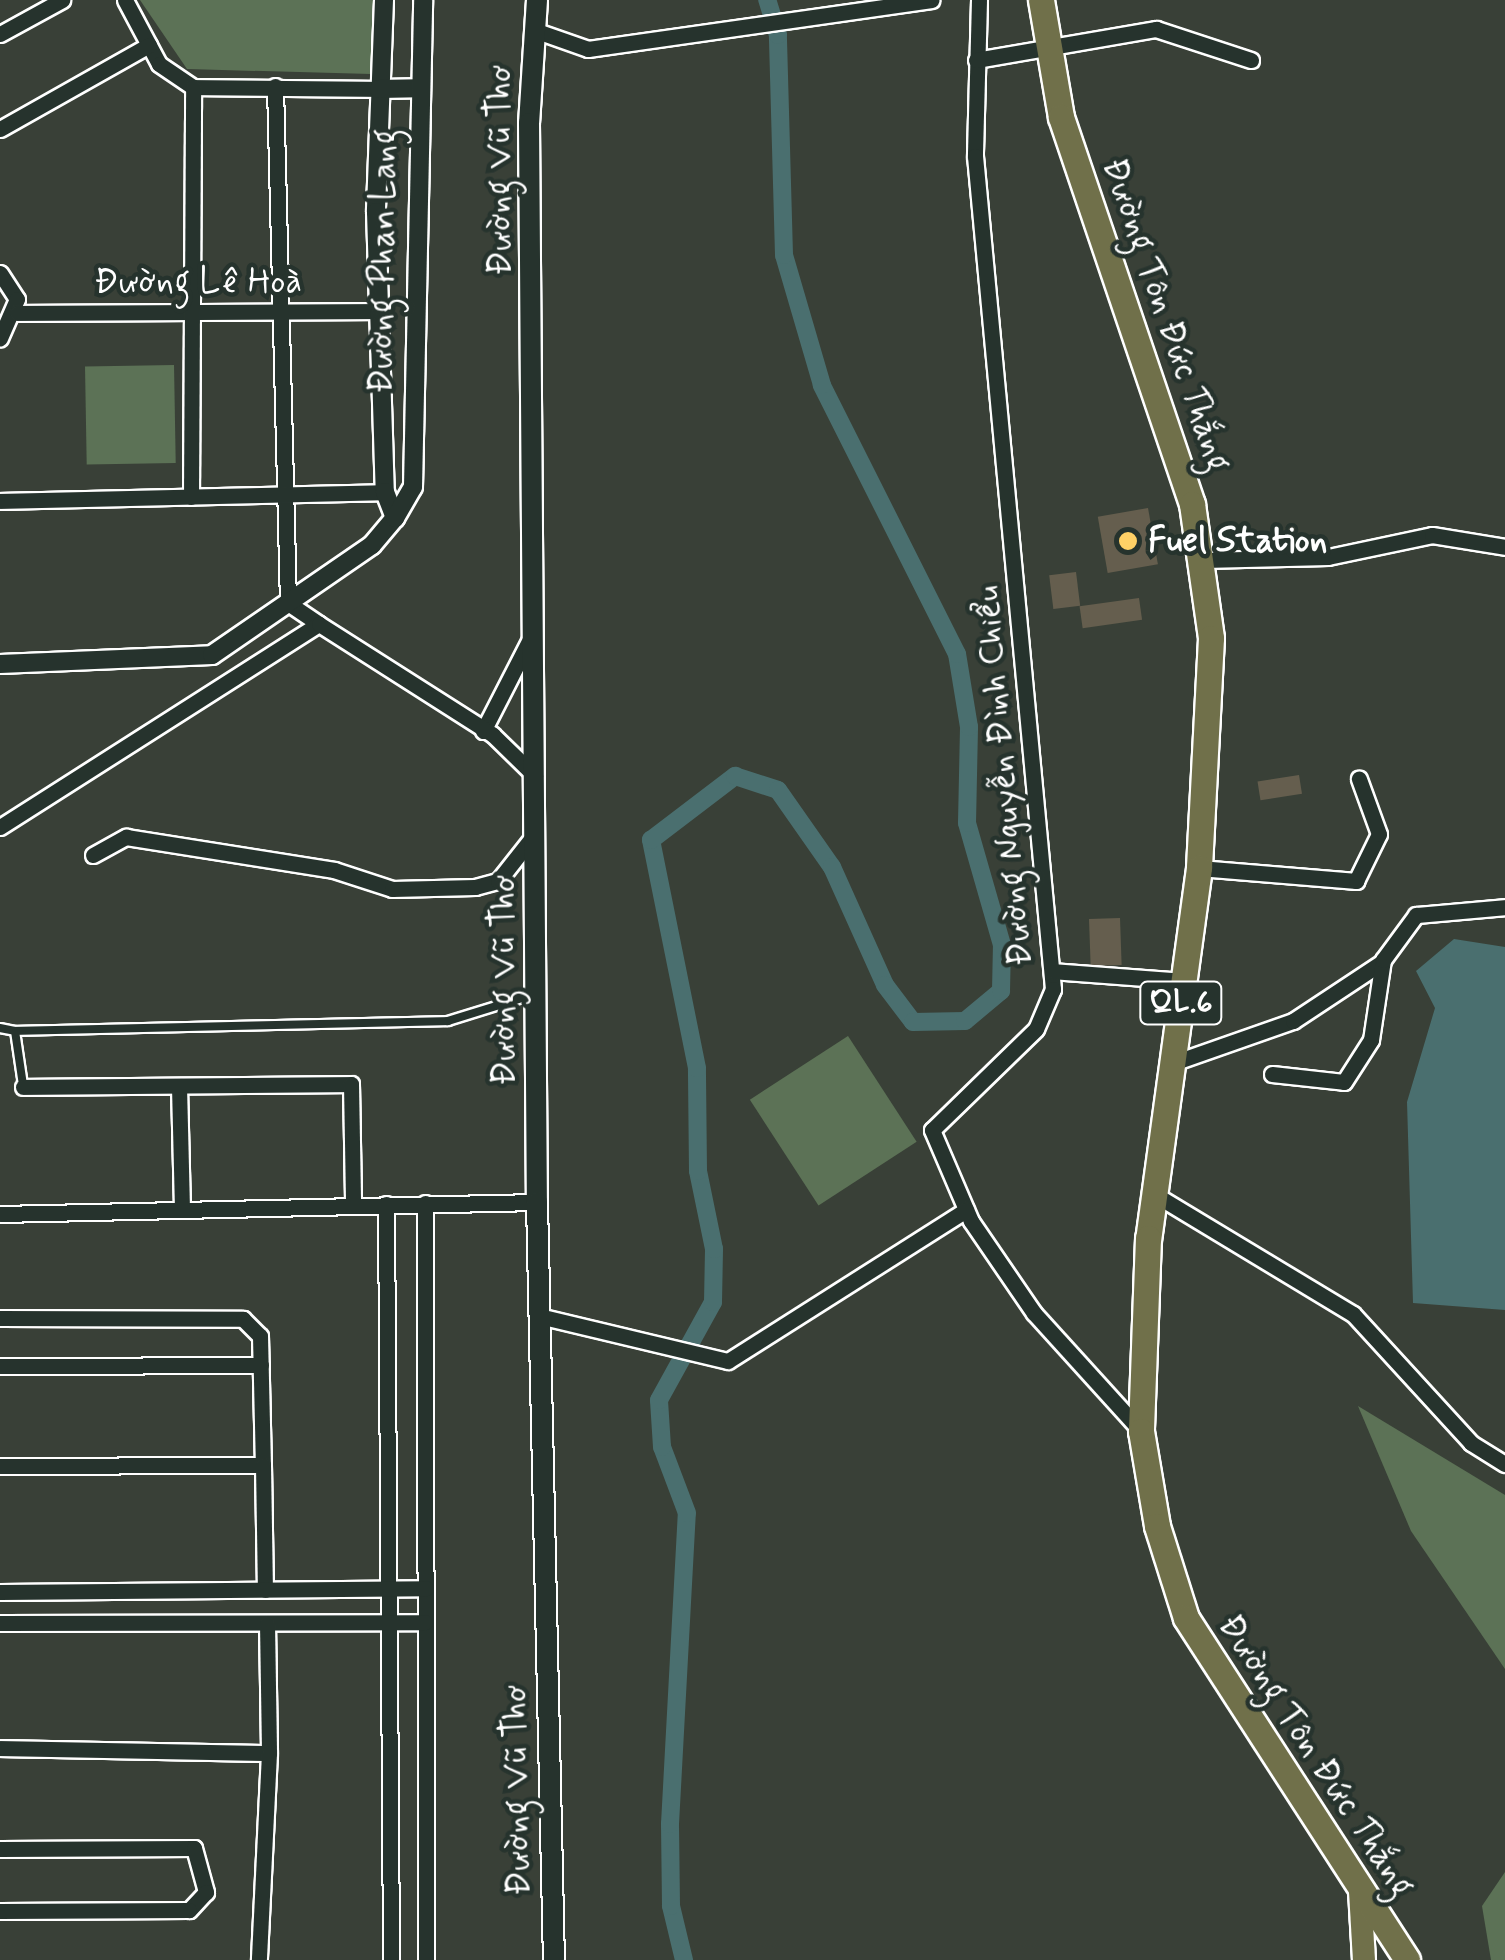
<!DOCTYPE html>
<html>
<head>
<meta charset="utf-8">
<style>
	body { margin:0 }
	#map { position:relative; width:1505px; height:1960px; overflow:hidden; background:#394037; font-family:Mynerve,sans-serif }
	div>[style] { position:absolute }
	.green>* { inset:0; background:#5c7256; transform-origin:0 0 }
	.water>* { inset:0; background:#4a6f6f }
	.canal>* { height:18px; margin:-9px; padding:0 9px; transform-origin:9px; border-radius:9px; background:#4a6f6f }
	.building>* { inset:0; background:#655e4e; transform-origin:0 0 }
	.roads { filter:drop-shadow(2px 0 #fff) drop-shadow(-2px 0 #fff) drop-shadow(0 2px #fff) drop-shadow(0 -2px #fff) }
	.service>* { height:8px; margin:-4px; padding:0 4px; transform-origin:4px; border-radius:4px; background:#26332d }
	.minor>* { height:15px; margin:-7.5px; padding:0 7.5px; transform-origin:7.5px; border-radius:7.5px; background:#26332d }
	.tertiary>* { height:18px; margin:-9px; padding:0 9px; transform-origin:9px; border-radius:9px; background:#26332d }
	.secondary>* { height:20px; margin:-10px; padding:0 10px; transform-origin:10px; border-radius:10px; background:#26332d }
	.primary>* { height:22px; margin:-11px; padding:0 11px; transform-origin:11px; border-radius:11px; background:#70704a }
	.trunk>* { height:25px; margin:-12.5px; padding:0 12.5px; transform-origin:12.5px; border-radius:12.5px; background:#70704a }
	.dots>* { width:28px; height:28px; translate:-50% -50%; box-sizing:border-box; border:5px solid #26332d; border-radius:50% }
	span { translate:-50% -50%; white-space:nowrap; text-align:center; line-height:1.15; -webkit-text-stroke:9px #26332d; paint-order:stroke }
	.shield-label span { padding:2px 8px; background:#26332d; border:2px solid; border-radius:8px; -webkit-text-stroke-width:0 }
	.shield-label { font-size:32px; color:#fff; font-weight:700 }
	.street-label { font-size:35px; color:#fff }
	.poi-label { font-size:35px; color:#fff; font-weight:700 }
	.left { translate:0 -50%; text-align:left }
</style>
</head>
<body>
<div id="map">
	<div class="green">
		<div style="clip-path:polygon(140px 0,378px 0,371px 74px,187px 69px)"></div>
		<div style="left:174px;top:365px;width:98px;height:89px;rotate:89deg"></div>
		<div style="left:848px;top:1036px;width:126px;height:117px;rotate:57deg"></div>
		<div style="clip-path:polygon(1358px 1406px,1505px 1495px,1505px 1669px,1411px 1531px)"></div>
		<div style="clip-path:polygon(1505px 1872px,1505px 1960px,1491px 1960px,1482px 1906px)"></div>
	</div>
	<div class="water">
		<div style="clip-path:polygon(1454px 939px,1505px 947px,1505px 1310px,1413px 1303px,1407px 1102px,1435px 1008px,1416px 971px)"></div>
	</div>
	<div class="canal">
		<div style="left:684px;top:1960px;width:56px;rotate:-103.5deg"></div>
		<div style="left:671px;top:1906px;width:82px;rotate:-90.7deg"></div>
		<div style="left:670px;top:1824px;width:311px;rotate:-86.9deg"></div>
		<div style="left:687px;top:1513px;width:71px;rotate:-110.7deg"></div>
		<div style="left:662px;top:1447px;width:47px;rotate:-93.7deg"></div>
		<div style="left:659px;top:1400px;width:112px;rotate:-61.1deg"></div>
		<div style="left:713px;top:1302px;width:53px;rotate:-88.9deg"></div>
		<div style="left:714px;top:1249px;width:80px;rotate:-101.6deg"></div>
		<div style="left:698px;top:1171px;width:103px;rotate:-90.6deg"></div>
		<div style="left:697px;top:1068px;width:233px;rotate:-101.4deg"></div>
		<div style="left:651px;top:840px;width:106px;rotate:-37.3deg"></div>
		<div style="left:735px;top:776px;width:45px;rotate:18deg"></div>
		<div style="left:778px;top:790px;width:94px;rotate:55deg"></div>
		<div style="left:832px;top:867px;width:129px;rotate:65.8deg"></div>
		<div style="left:885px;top:985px;width:46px;rotate:52.9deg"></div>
		<div style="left:913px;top:1022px;width:52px;rotate:-1.1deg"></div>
		<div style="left:965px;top:1021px;width:47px;rotate:-39.8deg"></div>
		<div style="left:1001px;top:991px;width:46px;rotate:-88.8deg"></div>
		<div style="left:1002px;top:945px;width:127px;rotate:-106deg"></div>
		<div style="left:967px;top:823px;width:96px;rotate:-88.8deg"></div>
		<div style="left:969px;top:727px;width:74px;rotate:-99.3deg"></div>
		<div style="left:957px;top:654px;width:301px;rotate:-116.7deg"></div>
		<div style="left:822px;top:385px;width:135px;rotate:-106.3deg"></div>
		<div style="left:784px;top:255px;width:220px;rotate:-91.6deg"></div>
		<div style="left:778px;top:35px;width:37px;rotate:-107deg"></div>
	</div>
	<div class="building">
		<div style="left:1148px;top:508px;width:57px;height:51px;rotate:80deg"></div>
		<div style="left:1076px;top:572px;width:34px;height:27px;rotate:83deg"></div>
		<div style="left:1139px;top:598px;width:22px;height:60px;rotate:82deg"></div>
		<div style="left:1299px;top:775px;width:19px;height:42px;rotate:81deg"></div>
		<div style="left:1120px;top:918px;width:47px;height:31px;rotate:88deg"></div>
	</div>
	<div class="roads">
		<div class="service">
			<div style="left:0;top:1028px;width:15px;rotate:11deg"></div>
			<div style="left:15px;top:1031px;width:55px;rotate:81.6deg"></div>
			<div style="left:15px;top:1031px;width:433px;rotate:-1.3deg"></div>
			<div style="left:448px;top:1021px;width:88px;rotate:-17.2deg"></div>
		</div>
		<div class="minor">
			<div style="left:125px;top:0;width:72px;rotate:62deg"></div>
			<div style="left:159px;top:64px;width:41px;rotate:34.1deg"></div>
			<div style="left:193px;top:87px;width:186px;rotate:0.6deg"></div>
			<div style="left:979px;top:0;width:156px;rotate:91.5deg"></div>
			<div style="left:975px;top:156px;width:837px;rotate:84.65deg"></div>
			<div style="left:1053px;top:989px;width:43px;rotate:113deg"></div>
			<div style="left:1036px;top:1029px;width:145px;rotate:135.8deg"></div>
			<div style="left:932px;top:1130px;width:99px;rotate:66.8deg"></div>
			<div style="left:971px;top:1221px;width:112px;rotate:55.6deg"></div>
			<div style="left:1034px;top:1313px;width:159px;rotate:47.8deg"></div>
			<div style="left:534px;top:30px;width:57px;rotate:19.4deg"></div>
			<div style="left:588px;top:49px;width:347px;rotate:-8.1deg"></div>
			<div style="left:0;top:34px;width:71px;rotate:-28.7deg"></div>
			<div style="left:976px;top:60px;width:183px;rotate:-9.8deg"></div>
			<div style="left:1156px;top:29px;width:100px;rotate:18.1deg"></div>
			<div style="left:275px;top:86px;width:517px;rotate:88.56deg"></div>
			<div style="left:288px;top:603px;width:37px;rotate:34deg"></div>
			<div style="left:0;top:129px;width:171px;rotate:-29.4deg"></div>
			<div style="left:0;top:273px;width:31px;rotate:57deg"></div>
			<div style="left:17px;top:299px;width:43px;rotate:113.6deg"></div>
			<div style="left:17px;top:313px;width:362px;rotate:-0.3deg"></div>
			<div style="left:191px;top:497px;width:410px;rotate:-89.7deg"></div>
			<div style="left:0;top:501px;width:385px;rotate:-1.3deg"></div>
			<div style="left:1203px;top:560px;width:125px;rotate:-1.4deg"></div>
			<div style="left:1328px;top:557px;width:106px;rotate:-11.9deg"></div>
			<div style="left:1432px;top:535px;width:74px;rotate:9.3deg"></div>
			<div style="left:483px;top:731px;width:106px;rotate:-62.9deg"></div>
			<div style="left:0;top:827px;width:378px;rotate:-32.5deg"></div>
			<div style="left:319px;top:624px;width:206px;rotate:32.5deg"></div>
			<div style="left:493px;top:735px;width:59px;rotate:44.3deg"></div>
			<div style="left:93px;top:855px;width:38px;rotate:-29deg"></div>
			<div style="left:126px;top:837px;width:211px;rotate:9deg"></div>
			<div style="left:334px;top:870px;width:61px;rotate:18.1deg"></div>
			<div style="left:392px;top:889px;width:83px;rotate:-1.4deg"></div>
			<div style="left:475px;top:887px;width:24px;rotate:-15deg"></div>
			<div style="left:498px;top:881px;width:60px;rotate:-51.8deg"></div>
			<div style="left:1199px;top:868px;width:158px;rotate:4.7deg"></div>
			<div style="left:1356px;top:881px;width:52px;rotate:-63.9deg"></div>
			<div style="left:1379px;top:834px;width:59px;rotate:-110deg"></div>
			<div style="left:1052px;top:971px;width:132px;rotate:4.3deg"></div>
			<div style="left:1173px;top:1063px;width:127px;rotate:-19.3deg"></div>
			<div style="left:1293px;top:1021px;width:107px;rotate:-33.5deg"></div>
			<div style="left:1272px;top:1074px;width:72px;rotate:6.3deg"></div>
			<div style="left:1344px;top:1082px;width:50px;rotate:-57.3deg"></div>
			<div style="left:1371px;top:1040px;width:81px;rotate:-81.5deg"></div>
			<div style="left:1383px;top:960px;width:56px;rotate:-53.7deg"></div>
			<div style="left:1416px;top:915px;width:89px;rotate:-5.1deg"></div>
			<div style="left:179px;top:1086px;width:121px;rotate:88.6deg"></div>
			<div style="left:23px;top:1087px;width:328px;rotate:-0.5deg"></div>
			<div style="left:351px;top:1084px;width:120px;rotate:89deg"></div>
			<div style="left:1154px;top:1194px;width:232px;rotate:31.1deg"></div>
			<div style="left:1353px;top:1314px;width:175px;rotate:47.5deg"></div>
			<div style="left:1471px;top:1443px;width:40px;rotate:32deg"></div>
			<div style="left:425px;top:1203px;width:757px;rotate:89.92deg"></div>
			<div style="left:386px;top:1204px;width:756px;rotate:89.62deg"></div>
			<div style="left:0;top:1214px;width:537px;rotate:-1.28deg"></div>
			<div style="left:539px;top:1316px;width:194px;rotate:13.4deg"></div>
			<div style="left:728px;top:1361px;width:282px;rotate:-32.4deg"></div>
			<div style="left:0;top:1318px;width:243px;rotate:0.2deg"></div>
			<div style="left:243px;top:1319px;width:24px;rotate:45deg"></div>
			<div style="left:260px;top:1336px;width:129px;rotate:88.7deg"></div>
			<div style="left:263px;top:1465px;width:263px;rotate:179.8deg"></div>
			<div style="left:0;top:1366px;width:261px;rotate:-0.2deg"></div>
			<div style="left:263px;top:1465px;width:125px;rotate:89.1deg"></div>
			<div style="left:0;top:1592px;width:426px;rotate:-0.5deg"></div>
			<div style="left:0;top:1623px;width:425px;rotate:-0.1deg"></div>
			<div style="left:267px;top:1623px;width:130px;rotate:89.1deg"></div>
			<div style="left:0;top:1748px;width:269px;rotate:1.1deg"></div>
			<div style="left:269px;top:1753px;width:207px;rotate:92.8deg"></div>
			<div style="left:0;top:1849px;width:194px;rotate:-0.3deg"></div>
			<div style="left:194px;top:1848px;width:46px;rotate:74.7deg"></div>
			<div style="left:206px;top:1892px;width:25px;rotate:133deg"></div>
			<div style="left:189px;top:1910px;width:189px;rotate:179.7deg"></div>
		</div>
		<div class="tertiary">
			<div style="left:384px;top:0;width:212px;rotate:92.2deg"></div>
			<div style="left:376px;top:212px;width:280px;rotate:88.2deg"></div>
			<div style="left:385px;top:492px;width:28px;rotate:69deg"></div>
			<div style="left:379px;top:89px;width:39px;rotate:-1deg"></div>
			<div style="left:0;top:664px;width:212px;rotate:-2.4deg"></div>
			<div style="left:212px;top:655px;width:194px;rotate:-34.5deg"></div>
			<div style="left:372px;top:545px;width:35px;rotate:-50deg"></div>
			<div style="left:395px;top:518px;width:36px;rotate:-60deg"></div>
			<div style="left:413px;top:487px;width:487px;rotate:-88.8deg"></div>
		</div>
		<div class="secondary">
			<div style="left:537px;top:0;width:123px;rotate:93.7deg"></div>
			<div style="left:529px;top:123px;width:1079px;rotate:89.58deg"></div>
			<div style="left:537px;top:1202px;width:758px;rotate:88.72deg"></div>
		</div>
		<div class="primary">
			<div style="left:1360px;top:1891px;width:69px;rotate:86.7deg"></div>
		</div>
		<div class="trunk">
			<div style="left:1041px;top:0;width:119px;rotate:80.3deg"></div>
			<div style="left:1061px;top:117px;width:409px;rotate:71.3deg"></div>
			<div style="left:1192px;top:504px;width:135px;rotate:81.9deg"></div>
			<div style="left:1211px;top:638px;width:230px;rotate:93deg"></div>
			<div style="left:1199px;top:868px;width:373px;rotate:97.8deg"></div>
			<div style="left:1148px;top:1238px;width:193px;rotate:92.1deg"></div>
			<div style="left:1141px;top:1431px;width:96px;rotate:80.4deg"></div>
			<div style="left:1157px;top:1526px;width:96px;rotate:72.5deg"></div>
			<div style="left:1186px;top:1618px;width:407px;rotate:57.1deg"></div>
		</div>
	</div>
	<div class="dots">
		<div style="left:1128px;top:541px;background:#ffd166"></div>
	</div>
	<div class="shield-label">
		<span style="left:1181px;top:1003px">QL.6</span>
	</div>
	<div class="street-label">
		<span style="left:500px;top:170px;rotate:-90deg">Đường Vũ Thơ</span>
		<span style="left:383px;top:261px;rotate:-89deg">Đường Phan Lang</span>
		<span style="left:198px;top:282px">Đường Lê Hoà</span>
		<span style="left:1166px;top:315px;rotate:71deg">Đường Tôn Đức Thắng</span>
		<span style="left:1004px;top:776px;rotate:-95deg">Đường Nguyễn Đình Chiểu</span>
		<span style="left:504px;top:980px;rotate:-90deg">Đường Vũ Thơ</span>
		<span style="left:1316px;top:1756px;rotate:57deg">Đường Tôn Đức Thắng</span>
		<span style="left:517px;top:1790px;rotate:-91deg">Đường Vũ Thơ</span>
	</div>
	<div class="poi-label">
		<span class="left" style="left:1148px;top:541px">Fuel Station</span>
	</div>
</div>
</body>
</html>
